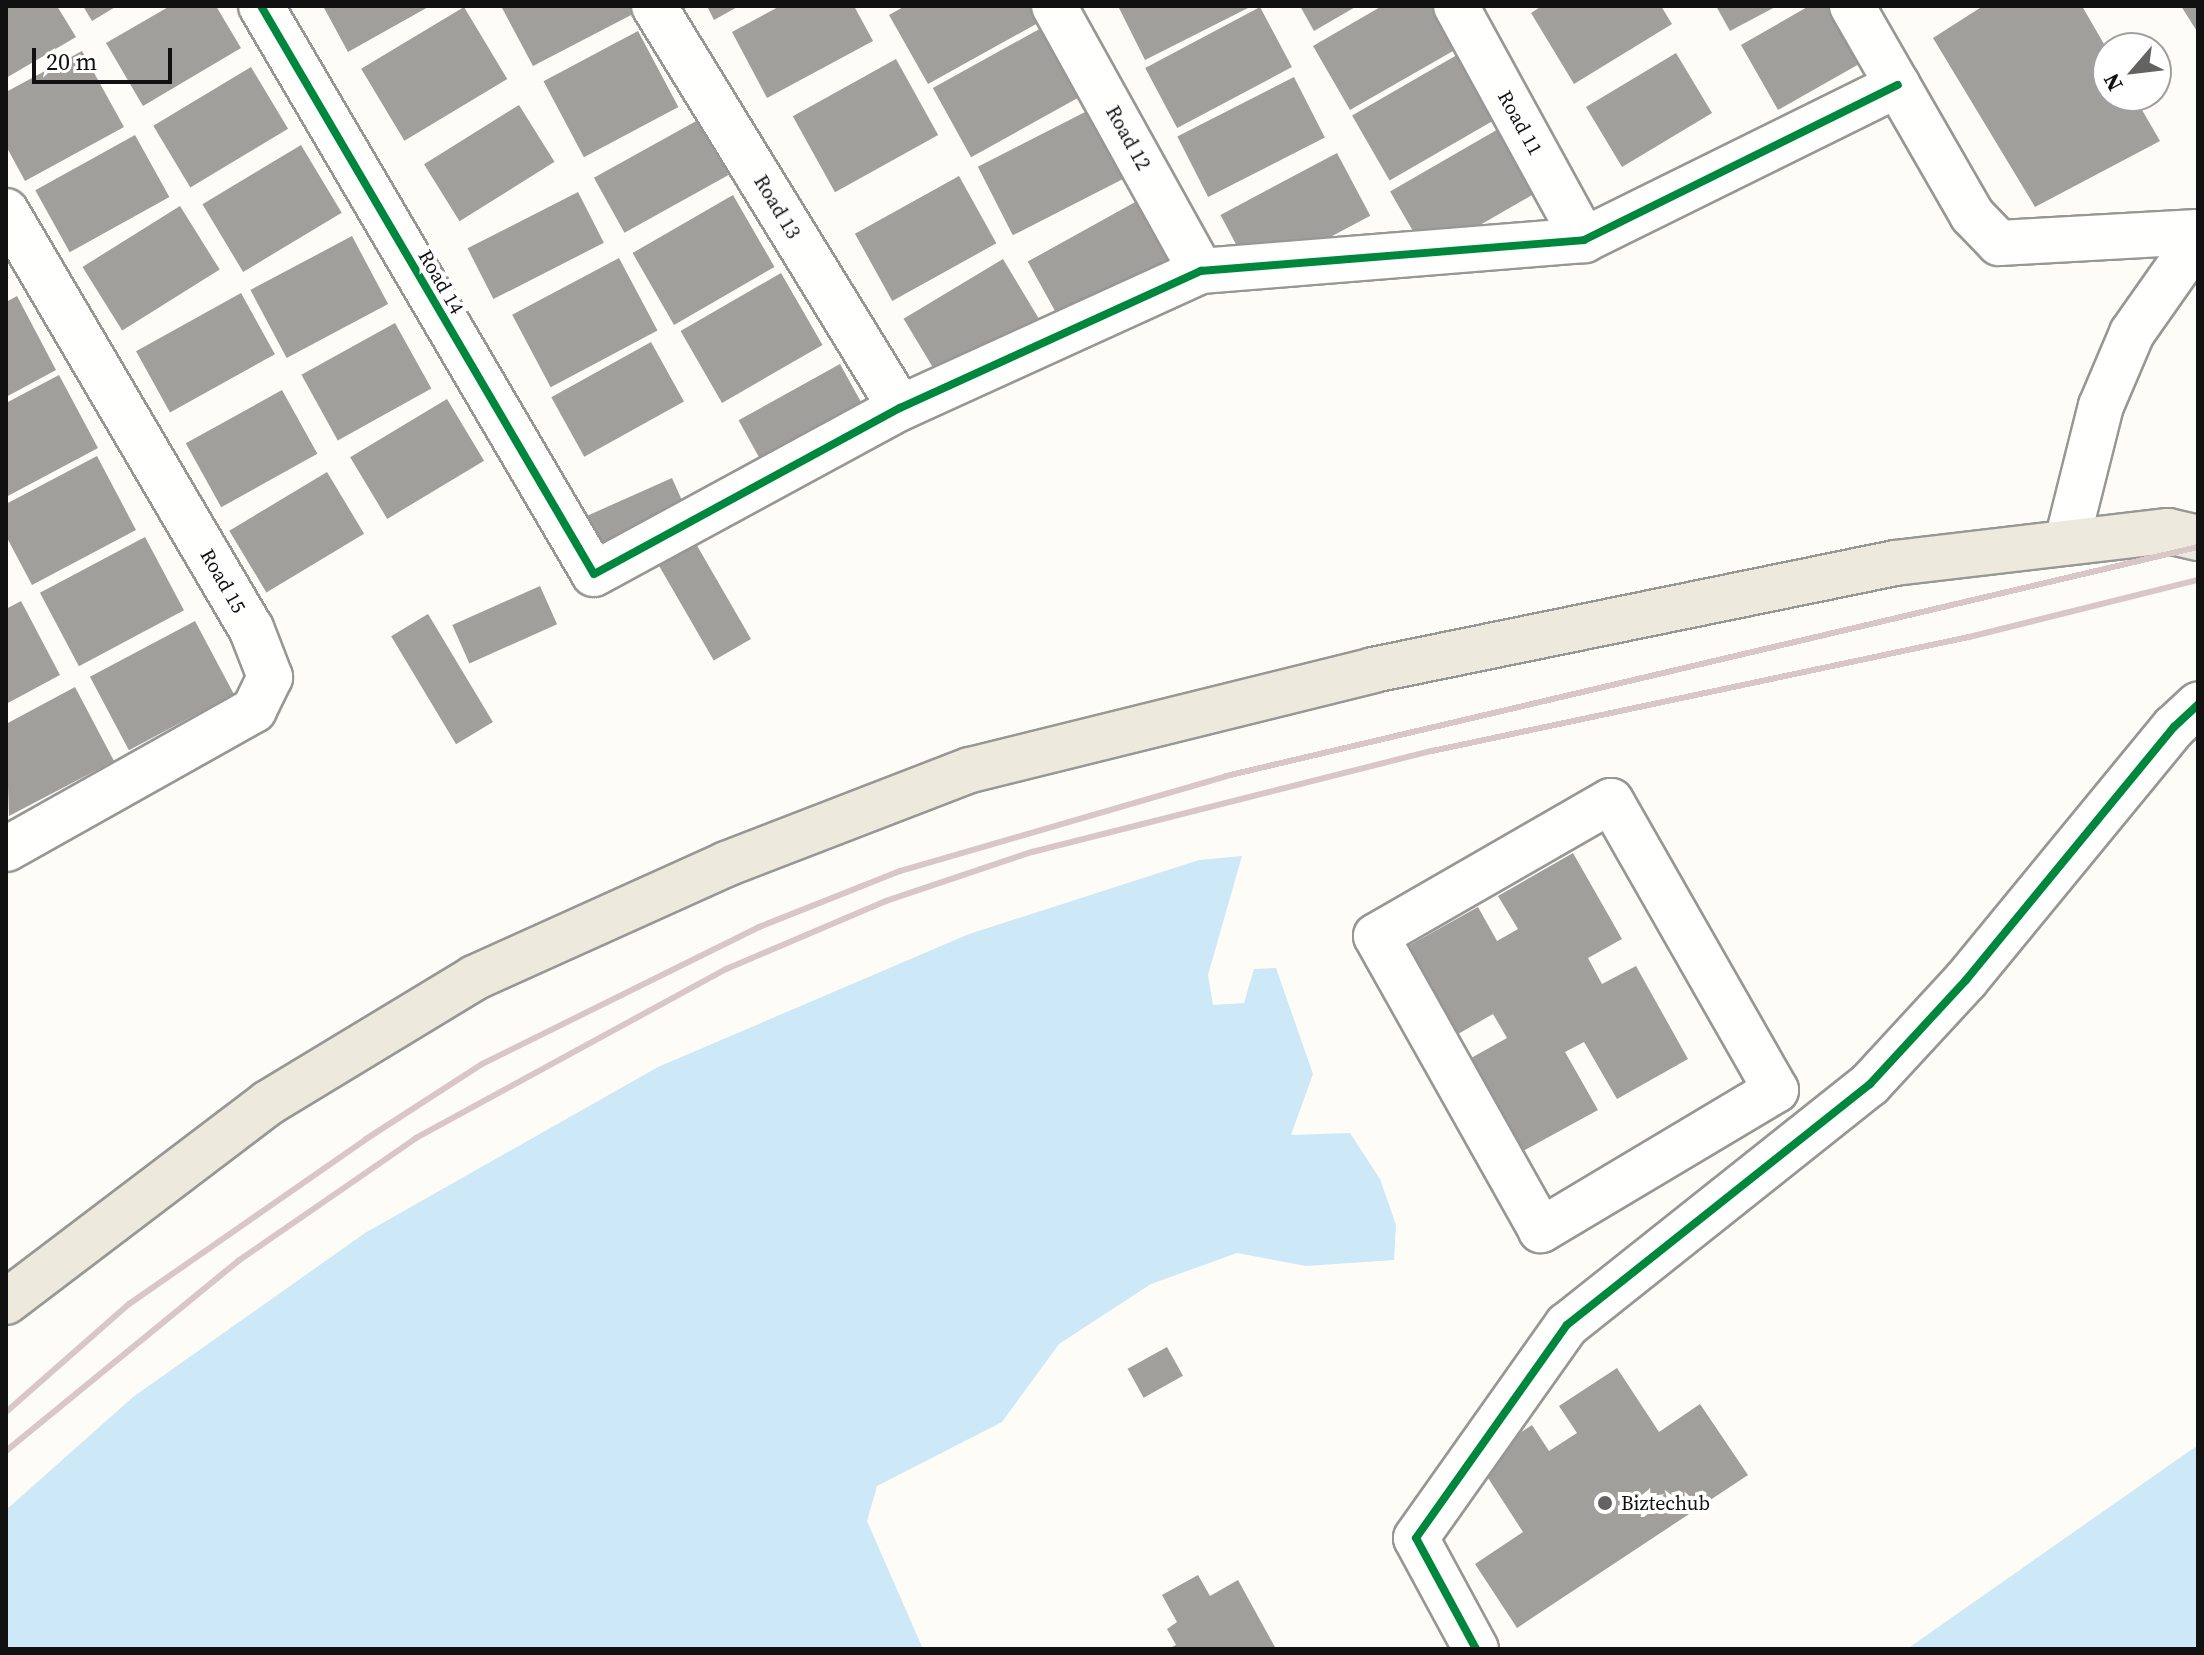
<!DOCTYPE html>
<html>
<head>
<meta charset="utf-8">
<style>
	body { margin:0 }
	#map { position:relative; width:2204px; height:1655px; overflow:hidden; background:#fdfcf7; font-family:"Source Serif 4",serif }
	div>[style] { position:absolute }
	.water>* { inset:0; background:#cde8f7 }
	.building>* { inset:0; background:#a19f9c; transform-origin:0 0 }
	.roads { filter:drop-shadow(2px 0 #979795) drop-shadow(-2px 0 #979795) drop-shadow(0 2px #979795) drop-shadow(0 -2px #979795) }
	.minor>* { height:44px; margin:-22px; padding:0 22px; transform-origin:22px; border-radius:22px; background:#fffffe }
	.major>* { height:44px; margin:-22px; padding:0 22px; transform-origin:22px; border-radius:22px; background:#ede9dc }
	.rail>* { height:6px; margin:-3px; padding:0 3px; transform-origin:3px; border-radius:3px; background:#d9c6c7 }
	.cycleway>* { height:8px; margin:-4px; padding:0 4px; transform-origin:4px; border-radius:4px; background:#00873e }
	.dots>* { width:22px; height:22px; translate:-50% -50%; box-sizing:border-box; border:4px solid #fff; border-radius:50% }
	span { translate:-50% -50%; white-space:nowrap; text-align:center; line-height:1.15; -webkit-text-stroke:8px #fff; paint-order:stroke }
	.street-label { font-size:20px; color:#111 }
	.poi-label { font-size:20px; color:#111 }
	.left { translate:0 -50%; text-align:left }
	.frame { position:absolute; inset:0; border:8px solid #111; pointer-events:none }
	.north { position:absolute; left:2092px; top:32px; width:80px; height:80px; box-sizing:border-box; background:#fff; border:2px solid #a0a0a0; border-radius:50%; rotate:242deg; font-size:22px; font-weight:700; line-height:32px; text-align:center; color:#111 }
	.north::after { content:''; display:block; margin:auto; width:28px; height:36px; background:#646362; clip-path:polygon(50% 0,100% 100%,50% 72%,0 100%) }
	.scale { position:absolute; left:32px; top:48px; width:140px; height:36px; box-sizing:border-box; border:4px solid #111; border-top:0; padding-left:10px; font-size:24px; line-height:28px; white-space:nowrap; color:#111; -webkit-text-stroke:6px #fff; paint-order:stroke }
</style>
</head>
<body>
<div id="map">
	<div class="water">
		<div style="clip-path:polygon(1242px 856px,1208px 975px,1213px 1005px,1244px 1003px,1254px 969px,1276px 968px,1313px 1074px,1291px 1135px,1350px 1133px,1380px 1179px,1396px 1225px,1394px 1260px,1306px 1266px,1237px 1253px,1151px 1284px,1059px 1344px,1002px 1422px,877px 1486px,867px 1521px,923px 1649px,6px 1649px,6px 1510px,133px 1397px,365px 1233px,658px 1067px,969px 934px,1199px 860px)"></div>
		<div style="clip-path:polygon(2198px 1445px,2198px 1649px,1907px 1649px)"></div>
	</div>
	<div class="building">
		<div style="clip-path:polygon(6px 6px,57px 6px,76px 37px,6px 78px)"></div>
		<div style="clip-path:polygon(83px 6px,117px 6px,92px 21px)"></div>
		<div style="clip-path:polygon(170px 6px,216px 6px,241px 48px,143px 106px,106px 43px)"></div>
		<div style="clip-path:polygon(323px 6px,430px 6px,348px 52px)"></div>
		<div style="clip-path:polygon(501px 6px,631px 6px,635px 13px,533px 66px)"></div>
		<div style="clip-path:polygon(707px 6px,739px 6px,714px 20px)"></div>
		<div style="clip-path:polygon(780px 6px,854px 6px,873px 41px,767px 98px,732px 32px)"></div>
		<div style="clip-path:polygon(905px 6px,1029px 6px,1038px 23px,928px 84px,889px 15px)"></div>
		<div style="clip-path:polygon(1118px 6px,1252px 6px,1145px 60px)"></div>
		<div style="clip-path:polygon(1300px 6px,1357px 6px,1314px 31px)"></div>
		<div style="clip-path:polygon(1382px 6px,1445px 6px,1467px 43px,1350px 110px,1313px 46px)"></div>
		<div style="clip-path:polygon(1542px 6px,1661px 6px,1672px 24px,1574px 84px,1531px 13px)"></div>
		<div style="clip-path:polygon(1716px 6px,1777px 6px,1730px 31px)"></div>
		<div style="clip-path:polygon(1809px 6px,1847px 6px,1875px 55px,1778px 110px,1741px 45px)"></div>
		<div style="clip-path:polygon(1983px 6px,2082px 6px,2108px 51px,2108px 96px,2134px 96px,2160px 141px,2035px 207px,1933px 38px)"></div>
		<div style="clip-path:polygon(2181px 6px,2198px 6px,2198px 33px)"></div>
		<div style="left:464px;top:7px;width:84px;height:120px;rotate:59deg"></div>
		<div style="left:1260px;top:7px;width:68px;height:130px;rotate:62deg"></div>
		<div style="left:1043px;top:27px;width:79px;height:126px;rotate:61deg"></div>
		<div style="left:638px;top:31px;width:86px;height:107px;rotate:62deg"></div>
		<div style="left:1469px;top:48px;width:75px;height:135px;rotate:60deg"></div>
		<div style="clip-path:polygon(82px 51px,124px 127px,25px 181px,6px 146px,6px 92px)"></div>
		<div style="left:1676px;top:53px;width:70px;height:105px;rotate:59deg"></div>
		<div style="left:896px;top:59px;width:87px;height:118px;rotate:61deg"></div>
		<div style="left:251px;top:67px;width:72px;height:114px;rotate:59deg"></div>
		<div style="left:1294px;top:77px;width:68px;height:131px;rotate:63deg"></div>
		<div style="left:519px;top:105px;width:67px;height:112px;rotate:58deg"></div>
		<div style="left:1091px;top:109px;width:77px;height:127px;rotate:63deg"></div>
		<div style="left:698px;top:120px;width:63px;height:119px;rotate:61deg"></div>
		<div style="left:1507px;top:124px;width:74px;height:135px;rotate:60deg"></div>
		<div style="left:135px;top:135px;width:71px;height:114px;rotate:61deg"></div>
		<div style="left:301px;top:145px;width:79px;height:115px;rotate:59deg"></div>
		<div style="left:1337px;top:153px;width:71px;height:132px;rotate:62deg"></div>
		<div style="left:959px;top:176px;width:77px;height:119px;rotate:61deg"></div>
		<div style="left:578px;top:192px;width:57px;height:124px;rotate:63deg"></div>
		<div style="left:733px;top:195px;width:83px;height:116px;rotate:60deg"></div>
		<div style="left:1137px;top:201px;width:79px;height:125px;rotate:61deg"></div>
		<div style="left:180px;top:206px;width:75px;height:115px;rotate:58deg"></div>
		<div style="left:352px;top:236px;width:77px;height:115px;rotate:62deg"></div>
		<div style="left:619px;top:258px;width:82px;height:121px;rotate:62deg"></div>
		<div style="left:1003px;top:259px;width:82px;height:116px;rotate:59deg"></div>
		<div style="left:781px;top:273px;width:83px;height:116px;rotate:60deg"></div>
		<div style="left:241px;top:293px;width:70px;height:120px;rotate:61deg"></div>
		<div style="clip-path:polygon(17px 296px,56px 370px,6px 397px,6px 302px)"></div>
		<div style="left:395px;top:323px;width:75px;height:107px;rotate:61deg"></div>
		<div style="left:651px;top:342px;width:68px;height:114px;rotate:61deg"></div>
		<div style="left:840px;top:364px;width:82px;height:116px;rotate:61deg"></div>
		<div style="clip-path:polygon(59px 375px,98px 448px,6px 497px,6px 403px)"></div>
		<div style="left:282px;top:390px;width:73px;height:110px;rotate:61deg"></div>
		<div style="left:447px;top:399px;width:72px;height:113px;rotate:59deg"></div>
		<div style="clip-path:polygon(97px 456px,136px 530px,32px 585px,6px 536px,6px 504px)"></div>
		<div style="left:327px;top:472px;width:72px;height:114px;rotate:59deg"></div>
		<div style="left:672px;top:478px;width:43px;height:97px;rotate:66deg"></div>
		<div style="left:688px;top:530px;width:126px;height:43px;rotate:60deg"></div>
		<div style="left:145px;top:537px;width:83px;height:119px;rotate:62deg"></div>
		<div style="left:540px;top:586px;width:42px;height:96px;rotate:66deg"></div>
		<div style="clip-path:polygon(21px 601px,60px 675px,6px 704px,6px 609px)"></div>
		<div style="left:428px;top:614px;width:126px;height:43px;rotate:59deg"></div>
		<div style="left:195px;top:621px;width:83px;height:119px;rotate:62deg"></div>
		<div style="clip-path:polygon(75px 687px,114px 761px,9px 816px,6px 724px)"></div>
		<div style="clip-path:polygon(1573px 853px,1622px 939px,1588px 958px,1602px 984px,1636px 966px,1688px 1059px,1617px 1099px,1584px 1042px,1565px 1052px,1598px 1110px,1523px 1151px,1471px 1058px,1507px 1038px,1493px 1014px,1458px 1034px,1408px 946px,1478px 907px,1497px 941px,1518px 929px,1498px 896px)"></div>
		<div style="left:1167px;top:1347px;width:33px;height:45px;rotate:61deg"></div>
		<div style="clip-path:polygon(1617px 1368px,1659px 1432px,1700px 1404px,1748px 1475px,1517px 1628px,1475px 1564px,1523px 1532px,1477px 1461px,1532px 1425px,1549px 1451px,1577px 1433px,1559px 1406px)"></div>
		<div style="clip-path:polygon(1198px 1575px,1210px 1596px,1238px 1580px,1276px 1649px,1168px 1649px,1176px 1645px,1167px 1629px,1177px 1622px,1162px 1595px)"></div>
	</div>
	<div class="roads">
		<div class="minor">
			<div style="left:261px;top:6px;width:658px;rotate:59.62deg"></div>
			<div style="left:594px;top:574px;width:348px;rotate:-28.5deg"></div>
			<div style="left:900px;top:408px;width:331px;rotate:-24.5deg"></div>
			<div style="left:1201px;top:271px;width:384px;rotate:-4.6deg"></div>
			<div style="left:1584px;top:240px;width:350px;rotate:-26.3deg"></div>
			<div style="left:654px;top:6px;width:471px;rotate:58.5deg"></div>
			<div style="left:1054px;top:6px;width:303px;rotate:61deg"></div>
			<div style="left:1456px;top:6px;width:267px;rotate:61.3deg"></div>
			<div style="left:1852px;top:6px;width:241px;rotate:60.1deg"></div>
			<div style="left:1972px;top:215px;width:39px;rotate:46deg"></div>
			<div style="left:1999px;top:243px;width:199px;rotate:-3.2deg"></div>
			<div style="left:6px;top:211px;width:484px;rotate:59.6deg"></div>
			<div style="left:251px;top:628px;width:53px;rotate:68.8deg"></div>
			<div style="left:270px;top:677px;width:37px;rotate:116deg"></div>
			<div style="left:254px;top:710px;width:284px;rotate:150.7deg"></div>
			<div style="left:2067px;top:541px;width:139px;rotate:-75.9deg"></div>
			<div style="left:2101px;top:406px;width:79px;rotate:-67deg"></div>
			<div style="left:2132px;top:333px;width:115px;rotate:-54.9deg"></div>
			<div style="left:1611px;top:801px;width:333px;rotate:60.3deg"></div>
			<div style="left:1776px;top:1090px;width:274px;rotate:149.2deg"></div>
			<div style="left:1541px;top:1230px;width:337px;rotate:-119.3deg"></div>
			<div style="left:1376px;top:936px;width:271px;rotate:-29.9deg"></div>
			<div style="left:1476px;top:1649px;width:126px;rotate:-118.4deg"></div>
			<div style="left:1416px;top:1538px;width:261px;rotate:-54.7deg"></div>
			<div style="left:1567px;top:1325px;width:387px;rotate:-38.5deg"></div>
			<div style="left:1870px;top:1084px;width:142px;rotate:-47.3deg"></div>
			<div style="left:1966px;top:980px;width:328px;rotate:-50.6deg"></div>
			<div style="left:2174px;top:727px;width:33px;rotate:-43deg"></div>
		</div>
		<div class="major">
			<div style="left:6px;top:1302px;width:329px;rotate:-37.2deg"></div>
			<div style="left:268px;top:1103px;width:241px;rotate:-31.2deg"></div>
			<div style="left:474px;top:978px;width:277px;rotate:-24.3deg"></div>
			<div style="left:726px;top:864px;width:261px;rotate:-21.1deg"></div>
			<div style="left:970px;top:770px;width:415px;rotate:-13.9deg"></div>
			<div style="left:1373px;top:670px;width:533px;rotate:-11.58deg"></div>
			<div style="left:1895px;top:563px;width:275px;rotate:-6.7deg"></div>
			<div style="left:2168px;top:531px;width:31px;rotate:13deg"></div>
		</div>
	</div>
	<div class="rail">
		<div style="left:6px;top:1412px;width:164px;rotate:-41.3deg"></div>
		<div style="left:129px;top:1304px;width:289px;rotate:-34.8deg"></div>
		<div style="left:366px;top:1139px;width:138px;rotate:-32.9deg"></div>
		<div style="left:482px;top:1064px;width:309px;rotate:-26.3deg"></div>
		<div style="left:759px;top:927px;width:152px;rotate:-21.7deg"></div>
		<div style="left:900px;top:871px;width:340px;rotate:-16.2deg"></div>
		<div style="left:1226px;top:776px;width:999px;rotate:-13.26deg"></div>
		<div style="left:6px;top:1451px;width:300px;rotate:-39.3deg"></div>
		<div style="left:238px;top:1261px;width:216px;rotate:-34.6deg"></div>
		<div style="left:416px;top:1138px;width:353px;rotate:-28.6deg"></div>
		<div style="left:726px;top:969px;width:174px;rotate:-23deg"></div>
		<div style="left:886px;top:901px;width:154px;rotate:-18.6deg"></div>
		<div style="left:1032px;top:852px;width:413px;rotate:-14.2deg"></div>
		<div style="left:1432px;top:751px;width:549px;rotate:-11.99deg"></div>
		<div style="left:1969px;top:637px;width:236px;rotate:-14deg"></div>
	</div>
	<div class="cycleway">
		<div style="left:261px;top:6px;width:658px;rotate:59.62deg"></div>
		<div style="left:594px;top:574px;width:348px;rotate:-28.5deg"></div>
		<div style="left:900px;top:408px;width:331px;rotate:-24.5deg"></div>
		<div style="left:1201px;top:271px;width:384px;rotate:-4.6deg"></div>
		<div style="left:1584px;top:240px;width:350px;rotate:-26.3deg"></div>
		<div style="left:1476px;top:1649px;width:126px;rotate:-118.4deg"></div>
		<div style="left:1416px;top:1538px;width:261px;rotate:-54.7deg"></div>
		<div style="left:1567px;top:1325px;width:387px;rotate:-38.5deg"></div>
		<div style="left:1870px;top:1084px;width:142px;rotate:-47.3deg"></div>
		<div style="left:1966px;top:980px;width:328px;rotate:-50.6deg"></div>
		<div style="left:2174px;top:727px;width:33px;rotate:-43deg"></div>
	</div>
	<div class="dots">
		<div style="left:1605px;top:1503px;background:#646362"></div>
	</div>
	<div class="street-label">
		<span style="left:1520px;top:123px;rotate:61deg">Road 11</span>
		<span style="left:1128px;top:138px;rotate:61deg">Road 12</span>
		<span style="left:777px;top:207px;rotate:59deg">Road 13</span>
		<span style="left:441px;top:282px;rotate:60deg">Road 14</span>
		<span style="left:223px;top:581px;rotate:60deg">Road 15</span>
	</div>
	<div class="poi-label">
		<span class="left" style="left:1621px;top:1503px">Biztechub</span>
	</div>
	<div class="frame"></div>
	<div class="north">N</div>
	<div class="scale">20 m</div>
</div>
</body>
</html>
